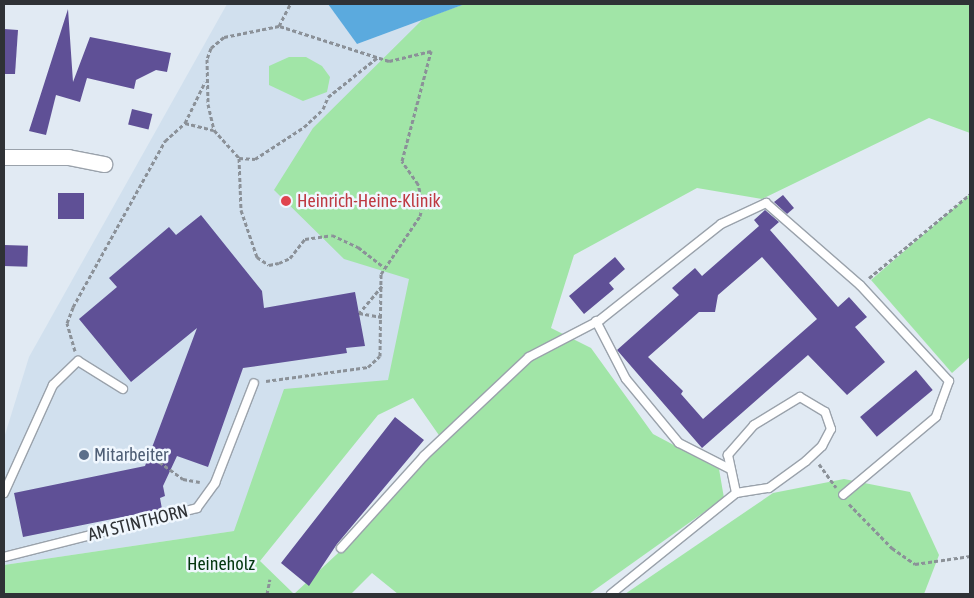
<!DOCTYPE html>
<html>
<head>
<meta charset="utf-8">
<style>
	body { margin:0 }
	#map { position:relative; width:974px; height:598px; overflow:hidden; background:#e1eaf3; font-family:"Asap Condensed",sans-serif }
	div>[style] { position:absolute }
	.built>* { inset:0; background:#d1e0ee }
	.green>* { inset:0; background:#a1e5a7 }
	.water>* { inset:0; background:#5baade }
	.building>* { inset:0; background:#5f5096; transform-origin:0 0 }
	.path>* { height:3px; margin-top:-1.5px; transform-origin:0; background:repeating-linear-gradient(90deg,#8b9198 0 4px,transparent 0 6.5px) }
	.roads { filter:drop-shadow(1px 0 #9aa2ab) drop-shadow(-1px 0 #9aa2ab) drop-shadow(0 1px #9aa2ab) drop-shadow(0 -1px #9aa2ab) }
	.service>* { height:8px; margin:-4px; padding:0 4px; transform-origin:4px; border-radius:4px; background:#fff }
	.minor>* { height:15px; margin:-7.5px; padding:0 7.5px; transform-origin:7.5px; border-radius:7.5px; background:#fff }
	.dots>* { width:14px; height:14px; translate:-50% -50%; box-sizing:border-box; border:2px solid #f0f7fe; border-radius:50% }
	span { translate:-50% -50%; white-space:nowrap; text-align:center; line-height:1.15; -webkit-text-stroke:5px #f0f7fe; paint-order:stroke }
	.health-label { font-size:18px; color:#be3a42 }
	.left { translate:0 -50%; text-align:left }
	.service-label { font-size:18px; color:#4e5e75 }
	.street-label { font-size:18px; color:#2f3236 }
	.park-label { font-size:18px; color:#03360f }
	.frame { position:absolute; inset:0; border:5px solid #2f3236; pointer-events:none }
</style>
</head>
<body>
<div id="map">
	<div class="built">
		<div style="clip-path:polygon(227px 4px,328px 4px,357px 44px,465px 4px,394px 381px,234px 531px,4px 565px,4px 438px,29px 357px)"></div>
	</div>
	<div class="green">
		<div style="clip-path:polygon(evenodd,465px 4px,970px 4px,970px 133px,929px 118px,762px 199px,697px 188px,574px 255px,551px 328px,591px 348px,653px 434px,719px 469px,724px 498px,589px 594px,398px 594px,372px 573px,351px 594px,4px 594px,4px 565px,234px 531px,284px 389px,388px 380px,409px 279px,344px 259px,274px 190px,313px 128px,423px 19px,465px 4px,413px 398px,443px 441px,364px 529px,294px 594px,260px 561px,378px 415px,413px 398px)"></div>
		<div style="clip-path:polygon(289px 57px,306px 57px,322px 66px,330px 77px,327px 92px,303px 101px,269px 85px,269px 66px)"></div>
		<div style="clip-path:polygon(970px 194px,970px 357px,952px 373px,871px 280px)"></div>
		<div style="clip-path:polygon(844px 479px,910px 492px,939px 555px,924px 594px,625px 594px,773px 493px)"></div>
	</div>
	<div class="water">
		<div style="clip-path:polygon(328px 4px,465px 4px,357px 44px)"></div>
	</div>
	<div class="building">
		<div style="clip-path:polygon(68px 9px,73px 82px,90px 37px,171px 53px,167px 72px,156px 70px,136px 80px,134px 89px,87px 78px,80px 102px,56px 95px,46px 135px,29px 131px)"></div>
		<div style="clip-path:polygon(4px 29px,18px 30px,15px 74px,4px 74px)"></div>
		<div style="left:132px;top:109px;width:21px;height:16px;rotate:14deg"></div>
		<div style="left:58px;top:193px;width:26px;height:26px"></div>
		<div style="clip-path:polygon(783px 195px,794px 208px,787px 214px,774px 202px)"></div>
		<div style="clip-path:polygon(evenodd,765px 210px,779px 222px,770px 230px,838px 307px,849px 297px,867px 317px,855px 327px,885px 362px,847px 395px,808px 355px,702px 448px,617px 350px,679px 295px,672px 288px,695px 268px,702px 276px,759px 226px,754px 220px,765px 210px,762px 257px,817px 319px,703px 419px,681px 394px,683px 391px,648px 357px,699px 312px,715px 312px,718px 295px,762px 257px)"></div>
		<div style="clip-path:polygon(201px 215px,262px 291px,264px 308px,355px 292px,365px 346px,346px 348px,347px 353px,243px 368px,208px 467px,177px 456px,163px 486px,165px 496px,160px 498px,162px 509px,23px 537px,14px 493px,145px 466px,197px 328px,131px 382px,79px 319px,117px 287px,109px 278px,169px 227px,176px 235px)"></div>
		<div style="left:4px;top:245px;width:24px;height:21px;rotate:2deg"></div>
		<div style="clip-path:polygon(615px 257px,625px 269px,609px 283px,614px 289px,584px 314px,569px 296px)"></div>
		<div style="left:916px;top:370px;width:26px;height:73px;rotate:50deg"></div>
		<div style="clip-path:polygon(395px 417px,424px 440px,337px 544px,309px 586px,281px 563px)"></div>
	</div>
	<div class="path">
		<div style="left:279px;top:26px;width:25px;rotate:-63deg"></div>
		<div style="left:185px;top:123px;width:29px;rotate:14deg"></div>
		<div style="left:239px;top:158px;width:16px;rotate:4deg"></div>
		<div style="left:255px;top:159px;width:59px;rotate:-33.1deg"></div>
		<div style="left:304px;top:127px;width:26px;rotate:-43deg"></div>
		<div style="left:323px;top:109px;width:13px;rotate:-67deg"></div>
		<div style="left:328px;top:97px;width:64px;rotate:-38.7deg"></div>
		<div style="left:869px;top:278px;width:131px;rotate:-39.7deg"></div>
		<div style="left:382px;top:286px;width:35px;rotate:130deg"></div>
		<div style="left:359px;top:313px;width:23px;rotate:10deg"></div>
		<div style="left:75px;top:351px;width:29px;rotate:-106deg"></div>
		<div style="left:67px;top:323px;width:17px;rotate:-69deg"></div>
		<div style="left:73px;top:307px;width:190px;rotate:-61deg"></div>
		<div style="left:165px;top:141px;width:27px;rotate:-42deg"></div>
		<div style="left:185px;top:123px;width:46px;rotate:-64deg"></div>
		<div style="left:266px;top:381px;width:103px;rotate:-7.8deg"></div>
		<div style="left:368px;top:367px;width:16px;rotate:-43deg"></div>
		<div style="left:380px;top:356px;width:82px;rotate:-89.3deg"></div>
		<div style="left:381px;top:274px;width:70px;rotate:-56.1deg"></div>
		<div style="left:420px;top:216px;width:12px;rotate:-76deg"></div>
		<div style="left:423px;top:204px;width:21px;rotate:-104deg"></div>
		<div style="left:418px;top:184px;width:28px;rotate:-125deg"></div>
		<div style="left:402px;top:161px;width:114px;rotate:-75.2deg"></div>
		<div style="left:431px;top:51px;width:43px;rotate:166.6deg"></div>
		<div style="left:389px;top:61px;width:115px;rotate:-162.3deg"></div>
		<div style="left:279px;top:26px;width:56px;rotate:168.7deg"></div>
		<div style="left:224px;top:37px;width:17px;rotate:140deg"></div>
		<div style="left:211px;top:48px;width:12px;rotate:110deg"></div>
		<div style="left:207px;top:59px;width:45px;rotate:88.7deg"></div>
		<div style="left:208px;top:104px;width:27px;rotate:77deg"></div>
		<div style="left:214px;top:130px;width:38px;rotate:48deg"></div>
		<div style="left:239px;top:158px;width:52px;rotate:87.8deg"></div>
		<div style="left:241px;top:210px;width:50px;rotate:71.2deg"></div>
		<div style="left:257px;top:257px;width:14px;rotate:34deg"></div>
		<div style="left:269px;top:265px;width:10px;rotate:-11deg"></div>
		<div style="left:279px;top:263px;width:12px;rotate:-24deg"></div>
		<div style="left:290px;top:258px;width:24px;rotate:-52deg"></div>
		<div style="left:305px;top:239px;width:27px;rotate:-8deg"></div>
		<div style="left:332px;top:235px;width:29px;rotate:25deg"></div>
		<div style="left:358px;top:247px;width:34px;rotate:38deg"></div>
		<div style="left:134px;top:454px;width:20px;rotate:11deg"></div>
		<div style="left:154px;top:458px;width:36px;rotate:36deg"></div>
		<div style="left:183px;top:479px;width:17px;rotate:10deg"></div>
		<div style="left:819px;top:464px;width:29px;rotate:54deg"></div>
		<div style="left:849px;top:504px;width:62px;rotate:45.7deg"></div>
		<div style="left:892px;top:548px;width:28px;rotate:35deg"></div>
		<div style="left:915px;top:564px;width:56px;rotate:-8.3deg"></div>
		<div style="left:267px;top:594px;width:15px;rotate:-79deg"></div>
	</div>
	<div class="roads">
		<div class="service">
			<div style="left:596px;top:321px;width:65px;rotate:62.7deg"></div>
			<div style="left:626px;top:379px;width:83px;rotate:50.4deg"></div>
			<div style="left:679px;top:443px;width:55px;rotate:27deg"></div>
			<div style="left:4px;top:493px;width:119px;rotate:-65.6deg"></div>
			<div style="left:53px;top:385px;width:35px;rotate:-44deg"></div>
			<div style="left:78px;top:361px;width:53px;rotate:31.9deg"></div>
			<div style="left:341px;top:548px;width:124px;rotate:-47.9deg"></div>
			<div style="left:424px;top:456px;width:144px;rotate:-43.3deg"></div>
			<div style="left:529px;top:357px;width:80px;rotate:-27.5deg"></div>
			<div style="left:600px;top:320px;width:154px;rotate:-38.4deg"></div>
			<div style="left:721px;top:224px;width:50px;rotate:-25deg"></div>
			<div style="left:766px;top:203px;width:125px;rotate:41.1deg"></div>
			<div style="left:860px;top:285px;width:131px;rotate:47.2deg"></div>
			<div style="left:949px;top:381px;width:38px;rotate:110deg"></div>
			<div style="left:936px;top:417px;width:121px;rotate:140deg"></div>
			<div style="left:4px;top:557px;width:199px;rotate:-14.2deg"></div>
			<div style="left:197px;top:508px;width:31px;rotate:-54deg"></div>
			<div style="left:215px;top:483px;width:107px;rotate:-68.7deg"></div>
			<div style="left:611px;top:594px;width:161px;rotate:-38.9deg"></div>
			<div style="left:736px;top:493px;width:33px;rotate:-9deg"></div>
			<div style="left:769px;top:488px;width:46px;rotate:-36.1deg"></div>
			<div style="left:806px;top:461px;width:22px;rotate:-43deg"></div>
			<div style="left:822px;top:446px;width:19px;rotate:-62deg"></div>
			<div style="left:831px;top:429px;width:18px;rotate:-109deg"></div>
			<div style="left:825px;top:412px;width:29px;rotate:-149deg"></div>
			<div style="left:800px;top:397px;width:54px;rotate:148.7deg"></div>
			<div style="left:754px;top:425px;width:40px;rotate:131deg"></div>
			<div style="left:728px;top:455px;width:39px;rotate:78deg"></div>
		</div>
		<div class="minor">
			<div style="left:4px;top:157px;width:64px"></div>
			<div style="left:68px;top:157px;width:37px;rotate:11deg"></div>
		</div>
	</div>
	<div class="dots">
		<div style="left:286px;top:201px;background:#e0444e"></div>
		<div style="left:84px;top:455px;background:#5c6f8a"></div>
	</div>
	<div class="health-label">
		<span class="left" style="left:297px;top:201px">Heinrich-Heine-Klinik</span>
	</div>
	<div class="service-label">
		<span class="left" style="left:94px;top:455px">Mitarbeiter</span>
	</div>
	<div class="street-label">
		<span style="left:138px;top:523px;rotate:-14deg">AM STINTHORN</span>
	</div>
	<div class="park-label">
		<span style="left:221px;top:564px">Heineholz</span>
	</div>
	<div class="frame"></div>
</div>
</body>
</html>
